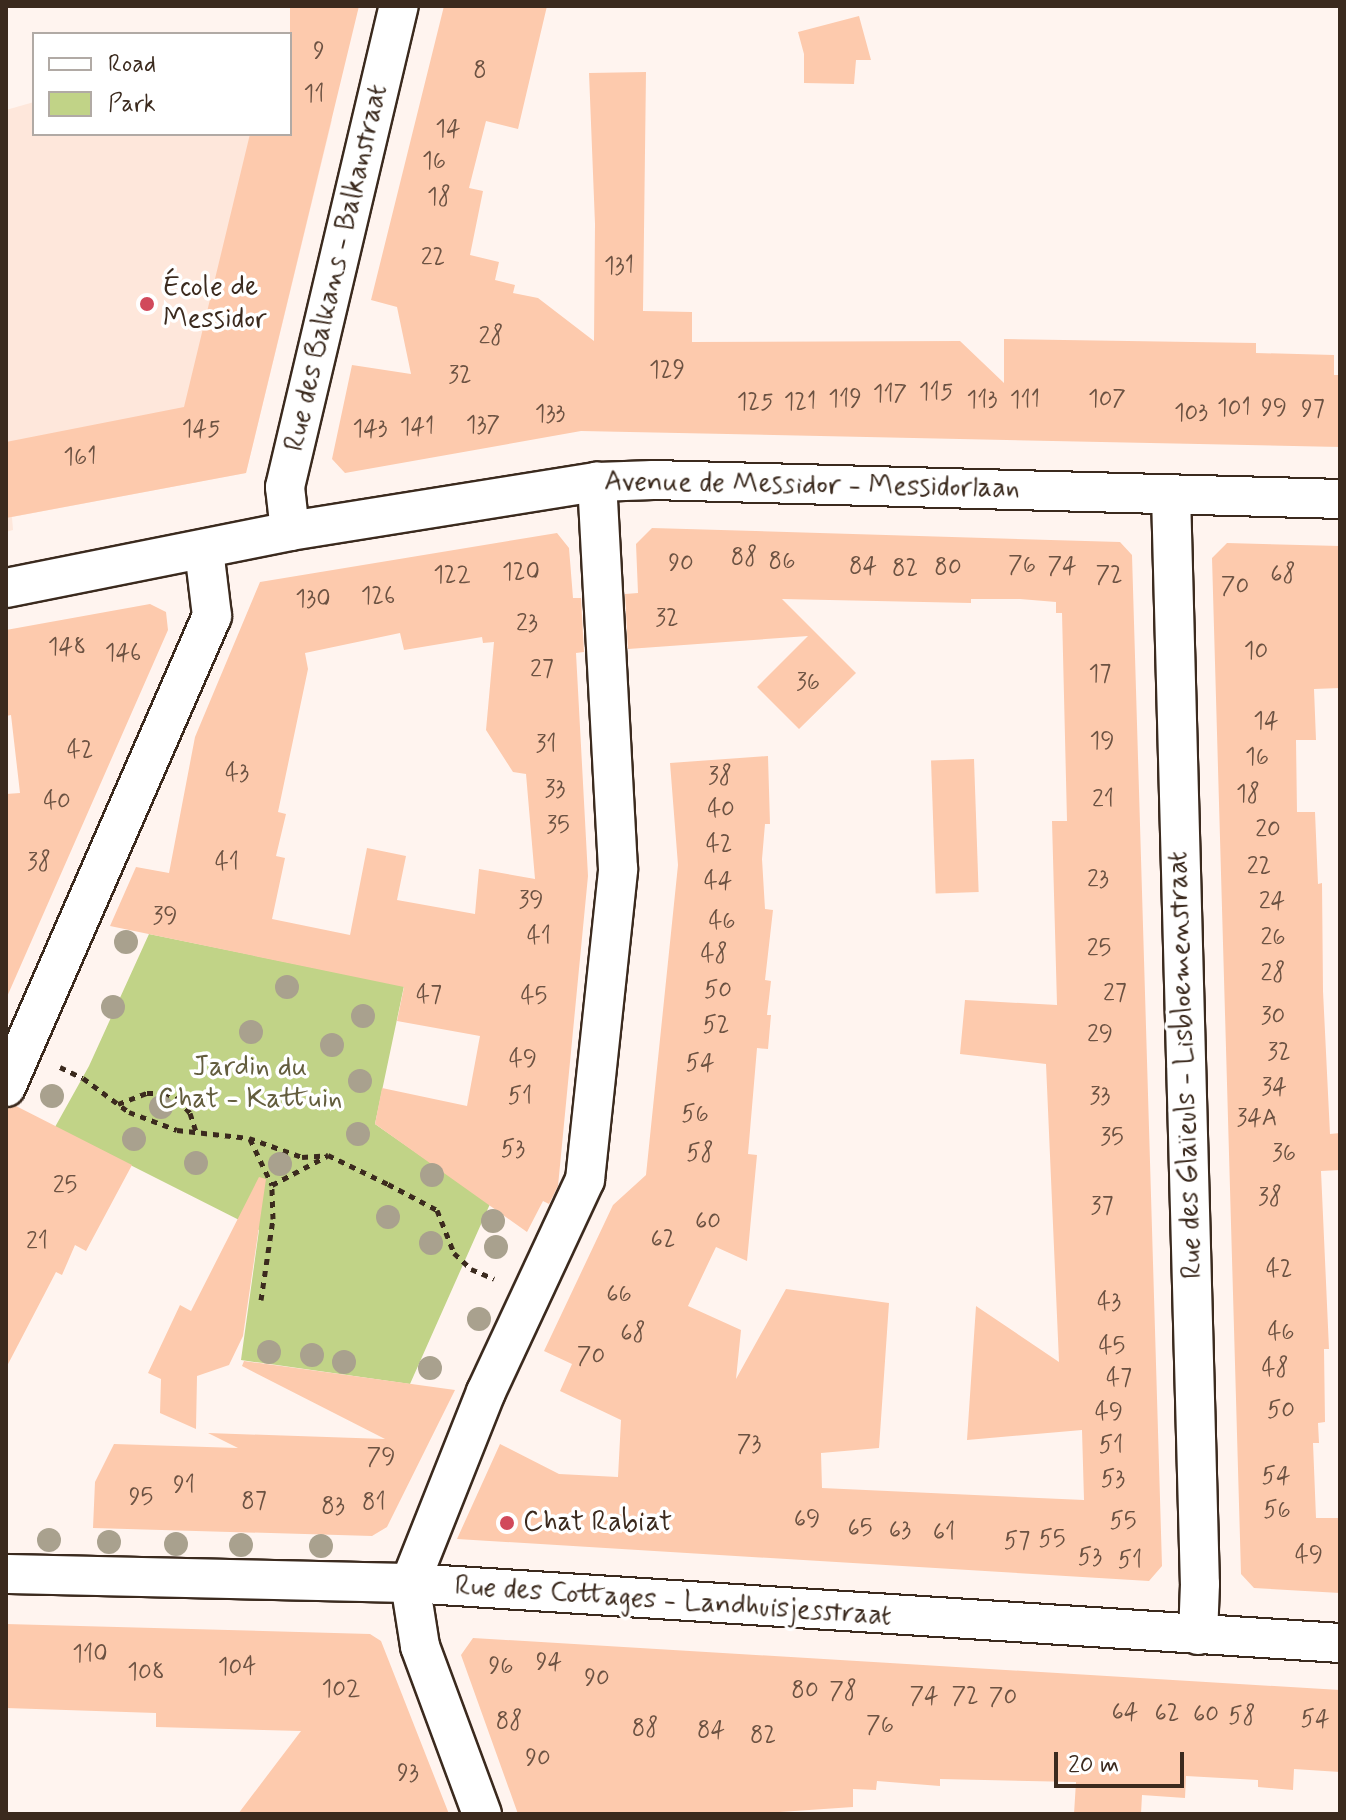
<!DOCTYPE html>
<html>
<head>
<meta charset="utf-8">
<style>
	body { margin:0 }
	#map { position:relative; width:1346px; height:1820px; overflow:hidden; background:#fff4ef; font-family:Mynerve,sans-serif }
	div>[style] { position:absolute }
	.built>* { inset:0; background:#fee7db }
	.green>* { inset:0; background:#c1d387 }
	.building>* { inset:0; background:#fdcaad; transform-origin:0 0 }
	.path>* { height:5px; margin-top:-2.5px; transform-origin:0; background:repeating-linear-gradient(90deg,#3b2a1e 0 6px,transparent 0 12px) }
	.roads { filter:drop-shadow(2px 0 #3b2a1e) drop-shadow(-2px 0 #3b2a1e) drop-shadow(0 2px #3b2a1e) drop-shadow(0 -2px #3b2a1e) }
	.street>* { height:38px; margin:-19px; padding:0 19px; transform-origin:19px; border-radius:19px; background:#fff }
	.trees>* { width:24px; height:24px; margin:-12px; border-radius:50%; background:#a9a18e }
	.dots>* { width:22px; height:22px; translate:-50% -50%; box-sizing:border-box; border:4px solid #fff; border-radius:50% }
	span { translate:-50% -50%; white-space:nowrap; text-align:center; line-height:1.15; -webkit-text-stroke:7px #fff; paint-order:stroke }
	.number-label { font-size:24px; color:#6c5242 }
	.number-label span { -webkit-text-stroke-width:0 }
	.street-label { font-size:28px; color:#3b2a1e }
	.poi-label { font-size:28px; color:#3b2a1e }
	.left { translate:0 -50%; text-align:left }
	.park-label { font-size:28px; color:#635d3e }
	.frame { position:absolute; inset:0; border:8px solid #3b2a1e; pointer-events:none }
	.legend { position:absolute; left:32px; top:32px; width:260px; height:104px; box-sizing:border-box; background:#fff; border:2px solid #b1aaa5; margin:0; padding:10px 14px; list-style:none; font-size:24px; color:#3b2a1e }
	.legend li { display:flex; align-items:center; gap:16px; height:40px }
	.legend b { width:40px; border:2px solid #b1aaa5 }
	.scale { position:absolute; left:1054px; top:1752px; width:130px; height:36px; box-sizing:border-box; border:4px solid #3b2a1e; border-top:0; padding-left:10px; font-size:24px; line-height:28px; white-space:nowrap; color:#3b2a1e; -webkit-text-stroke:6px #fff; paint-order:stroke }
</style>
</head>
<body>
<div id="map">
	<div class="built">
		<div style="clip-path:polygon(34px 102px,34px 134px,290px 134px,290px 110px,332px 120px,246px 473px,12px 517px,13px 530px,6px 532px,6px 110px)"></div>
	</div>
	<div class="green">
		<div style="clip-path:polygon(149px 934px,404px 986px,375px 1124px,490px 1204px,410px 1384px,241px 1360px,259px 1230px,55px 1127px,89px 1066px)"></div>
	</div>
	<div class="building">
		<div style="clip-path:polygon(290px 6px,359px 6px,246px 473px,6px 518px,6px 442px,184px 407px,250px 134px,290px 134px)"></div>
		<div style="clip-path:polygon(444px 6px,547px 6px,518px 129px,486px 121px,469px 188px,483px 191px,470px 255px,499px 262px,495px 280px,515px 285px,513px 293px,538px 298px,594px 341px,595px 224px,589px 73px,646px 72px,643px 311px,692px 312px,692px 342px,960px 341px,1004px 383px,1004px 339px,1256px 343px,1256px 353px,1334px 355px,1334px 375px,1340px 375px,1340px 447px,581px 431px,345px 473px,332px 459px,352px 365px,411px 374px,397px 307px,371px 300px)"></div>
		<div style="clip-path:polygon(859px 16px,871px 60px,856px 60px,854px 84px,804px 83px,804px 54px,798px 32px)"></div>
		<div style="clip-path:polygon(652px 528px,1120px 542px,1132px 555px,1162px 1566px,1149px 1581px,457px 1539px,500px 1444px,559px 1474px,618px 1477px,621px 1420px,560px 1391px,572px 1364px,544px 1351px,613px 1205px,646px 1175px,678px 865px,670px 763px,768px 756px,770px 824px,765px 824px,762px 859px,765px 909px,773px 910px,765px 980px,771px 981px,767px 1015px,771px 1015px,768px 1049px,757px 1048px,748px 1154px,757px 1155px,747px 1261px,716px 1247px,688px 1306px,741px 1330px,736px 1379px,786px 1289px,889px 1303px,879px 1448px,821px 1453px,822px 1488px,1084px 1500px,1082px 1430px,967px 1440px,976px 1306px,1059px 1362px,1046px 1064px,960px 1054px,965px 1000px,1057px 1005px,1052px 821px,1067px 821px,1062px 613px,1056px 613px,1056px 602px,1020px 599px,971px 599px,971px 603px,782px 599px,856px 673px,799px 729px,757px 687px,808px 636px,628px 649px,625px 594px,638px 593px,636px 544px)"></div>
		<div style="clip-path:polygon(evenodd,557px 533px,569px 548px,573px 598px,581px 598px,584px 652px,576px 653px,588px 876px,558px 1186px,549px 1204px,543px 1201px,527px 1232px,375px 1124px,382px 1088px,467px 1106px,480px 1036px,397px 1021px,404px 987px,110px 926px,136px 867px,169px 873px,195px 737px,260px 582px,557px 533px,400px 633px,404px 650px,482px 637px,483px 643px,494px 642px,486px 730px,513px 772px,526px 774px,535px 879px,479px 869px,475px 914px,397px 900px,406px 856px,367px 848px,350px 935px,272px 919px,285px 858px,276px 856px,286px 814px,278px 812px,308px 669px,305px 653px,400px 633px)"></div>
		<div style="clip-path:polygon(1227px 543px,1340px 546px,1340px 688px,1314px 689px,1316px 740px,1296px 740px,1297px 812px,1315px 812px,1318px 884px,1322px 883px,1323px 991px,1330px 1134px,1340px 1133px,1340px 1170px,1321px 1171px,1329px 1349px,1324px 1349px,1325px 1422px,1318px 1423px,1319px 1443px,1313px 1443px,1316px 1518px,1340px 1518px,1340px 1593px,1254px 1588px,1241px 1574px,1212px 558px)"></div>
		<div style="clip-path:polygon(150px 604px,166px 612px,168px 630px,6px 999px,6px 794px,20px 793px,11px 715px,6px 716px,6px 630px)"></div>
		<div style="left:974px;top:759px;width:133px;height:43px;rotate:88deg"></div>
		<div style="clip-path:polygon(16px 1106px,132px 1165px,86px 1251px,75px 1245px,62px 1275px,56px 1272px,6px 1368px,6px 1109px)"></div>
		<div style="clip-path:polygon(259px 1177px,266px 1179px,243px 1336px,229px 1365px,197px 1376px,196px 1429px,160px 1413px,161px 1379px,148px 1373px,180px 1305px,191px 1311px)"></div>
		<div style="clip-path:polygon(244px 1361px,455px 1390px,387px 1527px,372px 1536px,93px 1528px,95px 1482px,114px 1444px,238px 1448px,208px 1433px,385px 1439px,242px 1366px)"></div>
		<div style="clip-path:polygon(6px 1624px,370px 1634px,381px 1641px,449px 1814px,238px 1814px,301px 1731px,156px 1727px,156px 1713px,6px 1708px)"></div>
		<div style="clip-path:polygon(473px 1638px,1340px 1690px,1340px 1772px,1294px 1769px,1293px 1790px,1258px 1787px,1258px 1780px,1186px 1776px,1185px 1798px,1142px 1795px,1141px 1814px,1074px 1814px,1076px 1782px,940px 1779px,940px 1786px,877px 1781px,876px 1790px,853px 1789px,853px 1807px,750px 1814px,518px 1814px,461px 1655px)"></div>
	</div>
	<div class="path">
		<div style="left:60px;top:1067px;width:25px;rotate:26deg"></div>
		<div style="left:83px;top:1078px;width:57px;rotate:36.5deg"></div>
		<div style="left:129px;top:1112px;width:51px;rotate:20.6deg"></div>
		<div style="left:177px;top:1130px;width:72px;rotate:6.3deg"></div>
		<div style="left:249px;top:1138px;width:56px;rotate:19.7deg"></div>
		<div style="left:302px;top:1157px;width:26px;rotate:-4deg"></div>
		<div style="left:328px;top:1155px;width:67px;rotate:25.8deg"></div>
		<div style="left:388px;top:1184px;width:55px;rotate:28deg"></div>
		<div style="left:437px;top:1210px;width:46px;rotate:68.4deg"></div>
		<div style="left:454px;top:1253px;width:23px;rotate:43deg"></div>
		<div style="left:471px;top:1269px;width:25px;rotate:23deg"></div>
		<div style="left:118px;top:1104px;width:31px;rotate:-21deg"></div>
		<div style="left:147px;top:1093px;width:17px"></div>
		<div style="left:164px;top:1093px;width:15px;rotate:23deg"></div>
		<div style="left:178px;top:1099px;width:18px;rotate:49deg"></div>
		<div style="left:190px;top:1113px;width:20px;rotate:72deg"></div>
		<div style="left:250px;top:1139px;width:51px;rotate:64.4deg"></div>
		<div style="left:272px;top:1185px;width:62px;rotate:-27.8deg"></div>
		<div style="left:261px;top:1300px;width:82px;rotate:-81.6deg"></div>
		<div style="left:273px;top:1219px;width:34px;rotate:-92deg"></div>
	</div>
	<div class="roads">
		<div class="street">
			<div style="left:1171px;top:494px;width:1090px;rotate:88.48deg"></div>
			<div style="left:1200px;top:1584px;width:51px;rotate:92.2deg"></div>
			<div style="left:290px;top:531px;width:44px;rotate:-96.5deg"></div>
			<div style="left:285px;top:487px;width:494px;rotate:-76.7deg"></div>
			<div style="left:6px;top:588px;width:290px;rotate:-11.3deg"></div>
			<div style="left:290px;top:531px;width:311px;rotate:-9.1deg"></div>
			<div style="left:597px;top:482px;width:56px;rotate:-2deg"></div>
			<div style="left:653px;top:480px;width:687px;rotate:1.58deg"></div>
			<div style="left:6px;top:1087px;width:514px;rotate:-66.38deg"></div>
			<div style="left:212px;top:616px;width:66px;rotate:-96.9deg"></div>
			<div style="left:6px;top:1574px;width:404px;rotate:1.3deg"></div>
			<div style="left:410px;top:1583px;width:932px;rotate:3.69deg"></div>
			<div style="left:482px;top:1814px;width:179px;rotate:-110.3deg"></div>
			<div style="left:420px;top:1646px;width:64px;rotate:-99deg"></div>
			<div style="left:410px;top:1583px;width:206px;rotate:-68.3deg"></div>
			<div style="left:486px;top:1392px;width:234px;rotate:-65deg"></div>
			<div style="left:585px;top:1180px;width:313px;rotate:-83.9deg"></div>
			<div style="left:618px;top:869px;width:388px;rotate:-93.1deg"></div>
		</div>
	</div>
	<div class="trees">
		<div style="left:126px;top:942px"></div>
		<div style="left:287px;top:987px"></div>
		<div style="left:113px;top:1007px"></div>
		<div style="left:363px;top:1016px"></div>
		<div style="left:251px;top:1032px"></div>
		<div style="left:332px;top:1045px"></div>
		<div style="left:360px;top:1081px"></div>
		<div style="left:52px;top:1096px"></div>
		<div style="left:161px;top:1107px"></div>
		<div style="left:358px;top:1134px"></div>
		<div style="left:134px;top:1139px"></div>
		<div style="left:196px;top:1163px"></div>
		<div style="left:280px;top:1164px"></div>
		<div style="left:432px;top:1175px"></div>
		<div style="left:388px;top:1217px"></div>
		<div style="left:493px;top:1221px"></div>
		<div style="left:431px;top:1243px"></div>
		<div style="left:496px;top:1247px"></div>
		<div style="left:479px;top:1319px"></div>
		<div style="left:269px;top:1352px"></div>
		<div style="left:312px;top:1355px"></div>
		<div style="left:344px;top:1362px"></div>
		<div style="left:430px;top:1368px"></div>
		<div style="left:49px;top:1540px"></div>
		<div style="left:109px;top:1542px"></div>
		<div style="left:176px;top:1544px"></div>
		<div style="left:241px;top:1545px"></div>
		<div style="left:321px;top:1546px"></div>
	</div>
	<div class="dots">
		<div style="left:147px;top:304px;background:#d1495b"></div>
		<div style="left:507px;top:1523px;background:#d1495b"></div>
	</div>
	<div class="number-label">
		<span style="left:319px;top:52px">9</span>
		<span style="left:480px;top:71px">8</span>
		<span style="left:314px;top:95px">11</span>
		<span style="left:448px;top:130px">14</span>
		<span style="left:434px;top:162px">16</span>
		<span style="left:439px;top:198px">18</span>
		<span style="left:433px;top:258px">22</span>
		<span style="left:619px;top:267px">131</span>
		<span style="left:491px;top:337px">28</span>
		<span style="left:667px;top:371px">129</span>
		<span style="left:460px;top:376px">32</span>
		<span style="left:936px;top:393px">115</span>
		<span style="left:890px;top:395px">117</span>
		<span style="left:845px;top:400px">119</span>
		<span style="left:1107px;top:400px">107</span>
		<span style="left:982px;top:401px">113</span>
		<span style="left:1025px;top:401px">111</span>
		<span style="left:755px;top:403px">125</span>
		<span style="left:800px;top:403px">121</span>
		<span style="left:1234px;top:409px">101</span>
		<span style="left:1274px;top:409px">99</span>
		<span style="left:1313px;top:410px">97</span>
		<span style="left:1191px;top:414px">103</span>
		<span style="left:550px;top:415px">133</span>
		<span style="left:483px;top:426px">137</span>
		<span style="left:417px;top:428px">141</span>
		<span style="left:201px;top:430px">145</span>
		<span style="left:370px;top:430px">143</span>
		<span style="left:80px;top:458px">161</span>
		<span style="left:744px;top:558px">88</span>
		<span style="left:782px;top:562px">86</span>
		<span style="left:681px;top:564px">90</span>
		<span style="left:1022px;top:566px">76</span>
		<span style="left:863px;top:567px">84</span>
		<span style="left:1062px;top:567px">74</span>
		<span style="left:948px;top:568px">80</span>
		<span style="left:905px;top:569px">82</span>
		<span style="left:521px;top:573px">120</span>
		<span style="left:1283px;top:575px">68</span>
		<span style="left:452px;top:576px">122</span>
		<span style="left:1109px;top:576px">72</span>
		<span style="left:1235px;top:587px">70</span>
		<span style="left:378px;top:597px">126</span>
		<span style="left:313px;top:600px">130</span>
		<span style="left:667px;top:619px">32</span>
		<span style="left:527px;top:624px">23</span>
		<span style="left:67px;top:648px">148</span>
		<span style="left:1256px;top:652px">10</span>
		<span style="left:123px;top:654px">146</span>
		<span style="left:542px;top:670px">27</span>
		<span style="left:1100px;top:675px">17</span>
		<span style="left:808px;top:683px">36</span>
		<span style="left:1266px;top:722px">14</span>
		<span style="left:1102px;top:742px">19</span>
		<span style="left:546px;top:745px">31</span>
		<span style="left:80px;top:751px">42</span>
		<span style="left:1257px;top:758px">16</span>
		<span style="left:237px;top:774px">43</span>
		<span style="left:720px;top:777px">38</span>
		<span style="left:555px;top:790px">33</span>
		<span style="left:1248px;top:795px">18</span>
		<span style="left:1103px;top:800px">21</span>
		<span style="left:57px;top:802px">40</span>
		<span style="left:721px;top:810px">40</span>
		<span style="left:558px;top:826px">35</span>
		<span style="left:1268px;top:830px">20</span>
		<span style="left:719px;top:845px">42</span>
		<span style="left:39px;top:863px">38</span>
		<span style="left:227px;top:863px">41</span>
		<span style="left:1259px;top:867px">22</span>
		<span style="left:1098px;top:880px">23</span>
		<span style="left:718px;top:882px">44</span>
		<span style="left:531px;top:901px">39</span>
		<span style="left:1272px;top:902px">24</span>
		<span style="left:165px;top:917px">39</span>
		<span style="left:722px;top:922px">46</span>
		<span style="left:539px;top:937px">41</span>
		<span style="left:1273px;top:938px">26</span>
		<span style="left:1099px;top:949px">25</span>
		<span style="left:714px;top:955px">48</span>
		<span style="left:1273px;top:974px">28</span>
		<span style="left:718px;top:991px">50</span>
		<span style="left:1115px;top:994px">27</span>
		<span style="left:429px;top:996px">47</span>
		<span style="left:534px;top:997px">45</span>
		<span style="left:1273px;top:1017px">30</span>
		<span style="left:716px;top:1026px">52</span>
		<span style="left:1100px;top:1035px">29</span>
		<span style="left:1279px;top:1053px">32</span>
		<span style="left:523px;top:1060px">49</span>
		<span style="left:700px;top:1064px">54</span>
		<span style="left:1274px;top:1088px">34</span>
		<span style="left:520px;top:1097px">51</span>
		<span style="left:1100px;top:1097px">33</span>
		<span style="left:695px;top:1115px">56</span>
		<span style="left:1257px;top:1119px">34A</span>
		<span style="left:1112px;top:1138px">35</span>
		<span style="left:513px;top:1150px">53</span>
		<span style="left:700px;top:1154px">58</span>
		<span style="left:1284px;top:1154px">36</span>
		<span style="left:65px;top:1186px">25</span>
		<span style="left:1270px;top:1198px">38</span>
		<span style="left:1102px;top:1207px">37</span>
		<span style="left:708px;top:1222px">60</span>
		<span style="left:663px;top:1240px">62</span>
		<span style="left:37px;top:1242px">21</span>
		<span style="left:1279px;top:1270px">42</span>
		<span style="left:619px;top:1295px">66</span>
		<span style="left:1109px;top:1303px">43</span>
		<span style="left:1281px;top:1333px">46</span>
		<span style="left:633px;top:1334px">68</span>
		<span style="left:1112px;top:1347px">45</span>
		<span style="left:591px;top:1357px">70</span>
		<span style="left:1275px;top:1369px">48</span>
		<span style="left:1119px;top:1379px">47</span>
		<span style="left:1281px;top:1411px">50</span>
		<span style="left:1109px;top:1413px">49</span>
		<span style="left:749px;top:1445px">73</span>
		<span style="left:1111px;top:1446px">51</span>
		<span style="left:381px;top:1458px">79</span>
		<span style="left:1276px;top:1477px">54</span>
		<span style="left:1113px;top:1480px">53</span>
		<span style="left:184px;top:1486px">91</span>
		<span style="left:141px;top:1498px">95</span>
		<span style="left:254px;top:1502px">87</span>
		<span style="left:374px;top:1503px">81</span>
		<span style="left:333px;top:1507px">83</span>
		<span style="left:1277px;top:1511px">56</span>
		<span style="left:807px;top:1520px">69</span>
		<span style="left:1123px;top:1522px">55</span>
		<span style="left:860px;top:1529px">65</span>
		<span style="left:900px;top:1531px">63</span>
		<span style="left:944px;top:1533px">61</span>
		<span style="left:1052px;top:1540px">55</span>
		<span style="left:1017px;top:1542px">57</span>
		<span style="left:1309px;top:1556px">49</span>
		<span style="left:1090px;top:1558px">53</span>
		<span style="left:1130px;top:1561px">51</span>
		<span style="left:90px;top:1655px">110</span>
		<span style="left:549px;top:1663px">94</span>
		<span style="left:501px;top:1667px">96</span>
		<span style="left:237px;top:1668px">104</span>
		<span style="left:146px;top:1673px">108</span>
		<span style="left:597px;top:1679px">90</span>
		<span style="left:341px;top:1690px">102</span>
		<span style="left:805px;top:1691px">80</span>
		<span style="left:843px;top:1692px">78</span>
		<span style="left:924px;top:1697px">74</span>
		<span style="left:965px;top:1697px">72</span>
		<span style="left:1003px;top:1698px">70</span>
		<span style="left:1125px;top:1713px">64</span>
		<span style="left:1167px;top:1714px">62</span>
		<span style="left:1206px;top:1715px">60</span>
		<span style="left:1242px;top:1717px">58</span>
		<span style="left:1315px;top:1720px">54</span>
		<span style="left:509px;top:1722px">88</span>
		<span style="left:880px;top:1726px">76</span>
		<span style="left:645px;top:1729px">88</span>
		<span style="left:711px;top:1731px">84</span>
		<span style="left:763px;top:1736px">82</span>
		<span style="left:538px;top:1759px">90</span>
		<span style="left:408px;top:1774px">93</span>
	</div>
	<div class="street-label">
		<span style="left:337px;top:268px;rotate:-77deg">Rue des Balkans - Balkanstraat</span>
		<span style="left:812px;top:486px;rotate:1deg">Avenue de Messidor - Messidorlaan</span>
		<span style="left:1186px;top:1065px;rotate:-92deg">Rue des Glaïeuls - Lisbloemenstraat</span>
		<span style="left:673px;top:1602px;rotate:4deg">Rue des Cottages - Landhuisjesstraat</span>
	</div>
	<div class="poi-label">
		<span class="left" style="left:163px;top:304px">École de<br>Messidor</span>
		<span class="left" style="left:523px;top:1523px">Chat Rabiat</span>
	</div>
	<div class="park-label">
		<span style="left:250px;top:1084px">Jardin du<br>Chat - Kattuin</span>
	</div>
	<div class="frame"></div>
	<ul class="legend">
	<li><b style="height:10px;background:#fff"></b>Road</li>
	<li><b style="height:22px;background:#c1d387"></b>Park</li>
	</ul>
	<div class="scale">20 m</div>
</div>
</body>
</html>
